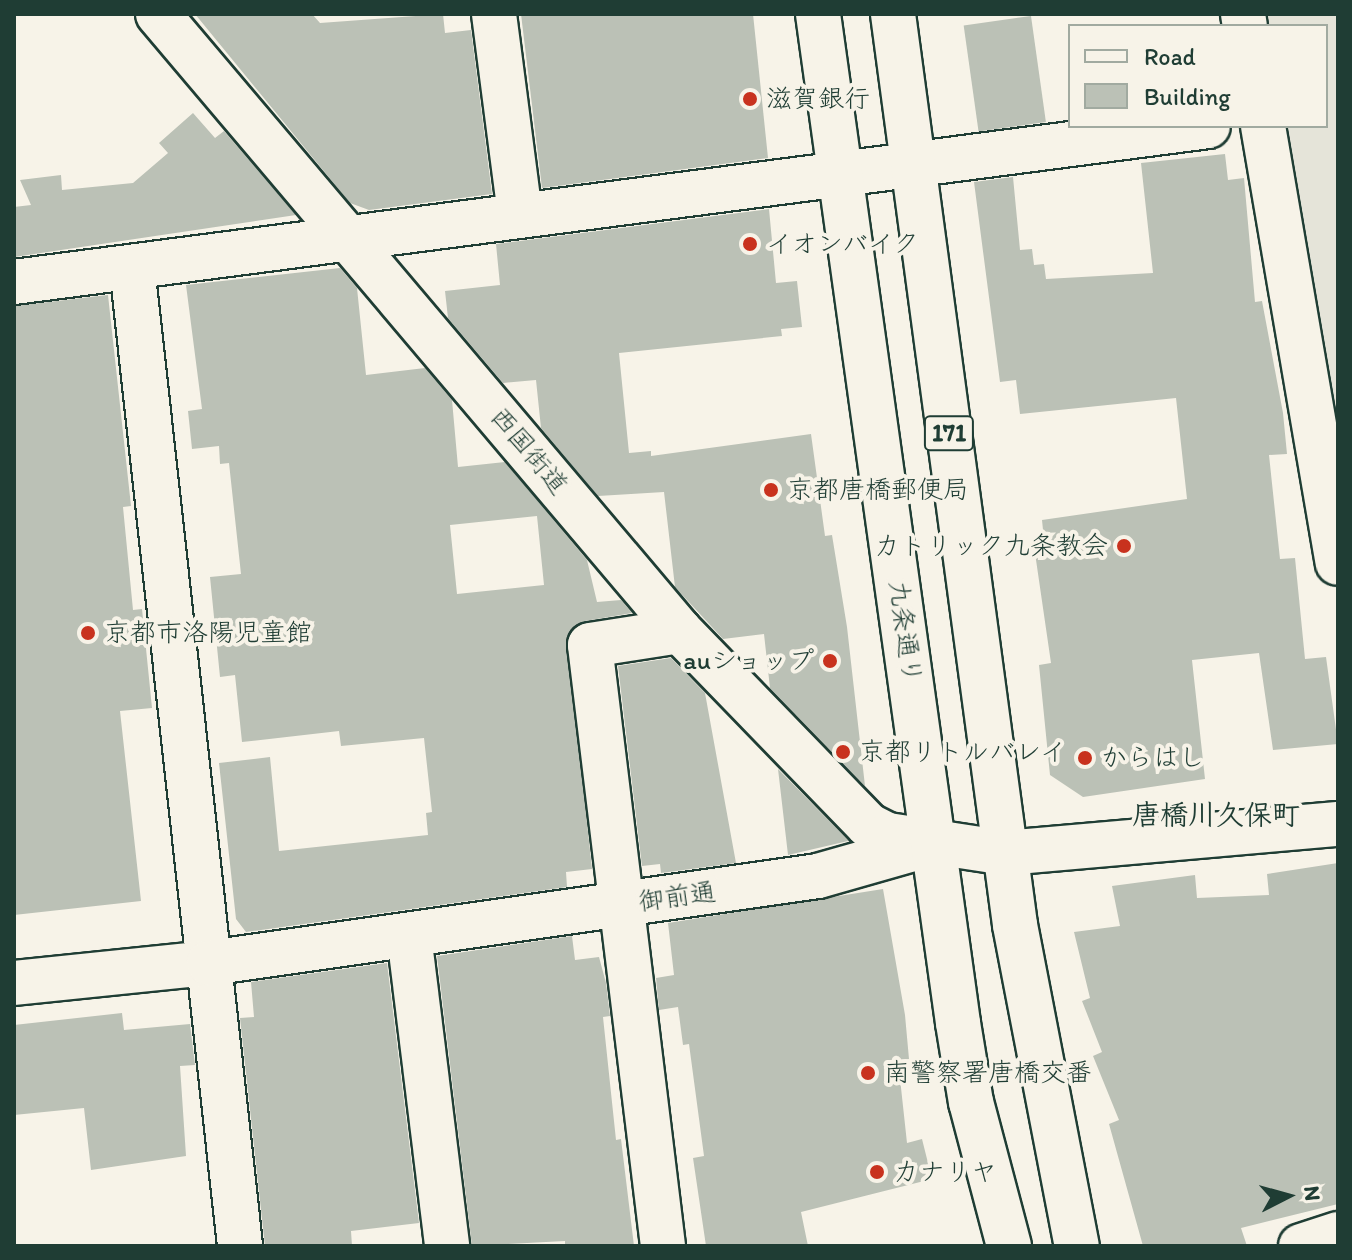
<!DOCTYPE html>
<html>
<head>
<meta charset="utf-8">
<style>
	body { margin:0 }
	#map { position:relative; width:1352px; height:1260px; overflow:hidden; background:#f7f3e8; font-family:Itim,"Klee One",sans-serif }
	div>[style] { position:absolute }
	.built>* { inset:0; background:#e5e4d9 }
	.building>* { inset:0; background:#bbc1b6; transform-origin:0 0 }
	.roads { filter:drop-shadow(2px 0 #1f3d34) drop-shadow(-2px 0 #1f3d34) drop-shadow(0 2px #1f3d34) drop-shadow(0 -2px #1f3d34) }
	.minor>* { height:44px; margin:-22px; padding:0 22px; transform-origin:22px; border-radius:22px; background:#f7f3e8 }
	.highway>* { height:44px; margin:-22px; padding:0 22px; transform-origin:22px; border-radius:22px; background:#f7f3e8 }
	.dots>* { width:22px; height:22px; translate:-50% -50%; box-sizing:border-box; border:4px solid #f7f3e8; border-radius:50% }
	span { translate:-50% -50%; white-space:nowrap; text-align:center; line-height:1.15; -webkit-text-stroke:8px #f7f3e8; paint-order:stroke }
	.shield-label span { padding:2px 6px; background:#f7f3e8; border:2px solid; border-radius:6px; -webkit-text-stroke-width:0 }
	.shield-label { font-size:24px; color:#1f3d34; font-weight:700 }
	.poi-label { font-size:26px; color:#1f3d34 }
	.left { translate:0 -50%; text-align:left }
	.right { translate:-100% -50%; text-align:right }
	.street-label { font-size:26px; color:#1f3d34 }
	.neighbourhood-label { font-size:28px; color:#1f3d34; font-weight:700 }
	.frame { position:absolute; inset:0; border:16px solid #1f3d34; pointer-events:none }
	.legend { position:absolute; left:1068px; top:24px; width:260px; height:104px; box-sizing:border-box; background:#f7f3e8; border:2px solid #a1aaa0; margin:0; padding:10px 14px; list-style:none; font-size:24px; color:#1f3d34 }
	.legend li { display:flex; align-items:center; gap:16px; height:40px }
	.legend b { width:40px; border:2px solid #a1aaa0 }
	.north { position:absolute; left:1248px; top:1156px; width:80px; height:80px; -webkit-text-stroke:6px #f7f3e8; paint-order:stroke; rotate:84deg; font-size:22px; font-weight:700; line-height:32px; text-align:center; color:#1f3d34 }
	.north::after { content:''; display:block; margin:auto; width:28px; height:36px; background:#1f3d34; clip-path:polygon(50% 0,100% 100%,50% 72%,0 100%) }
</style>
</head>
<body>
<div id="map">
	<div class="built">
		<div style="clip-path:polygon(1266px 14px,1338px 14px,1338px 435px,1285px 126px,1326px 126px,1326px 26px,1268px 26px)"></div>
	</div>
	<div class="building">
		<div style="clip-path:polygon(195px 14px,312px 14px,320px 23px,443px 14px,445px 33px,471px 30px,492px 194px,369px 210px,350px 203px)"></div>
		<div style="clip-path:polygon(521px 14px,753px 14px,768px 158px,542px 188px)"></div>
		<div style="left:1031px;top:16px;width:107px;height:68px;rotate:82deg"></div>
		<div style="clip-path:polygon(193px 113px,215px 138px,224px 131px,296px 215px,14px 257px,14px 207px,31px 205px,20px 180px,61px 175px,62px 190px,133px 183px,168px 153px,159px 143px)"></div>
		<div style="clip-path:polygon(1225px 154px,1228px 180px,1244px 178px,1255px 302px,1262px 301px,1283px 413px,1287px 454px,1269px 455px,1280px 559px,1295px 558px,1305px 659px,1326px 657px,1338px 744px,1273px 750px,1259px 653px,1192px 660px,1205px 779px,1083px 797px,1050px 775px,1039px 665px,1051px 663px,1035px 553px,1044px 540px,1042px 520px,1187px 499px,1176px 398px,1020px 414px,1016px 380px,1000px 382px,974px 182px,1013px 177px,1020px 250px,1032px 249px,1034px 265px,1044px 264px,1046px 279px,1153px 273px,1141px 163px)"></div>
		<div style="clip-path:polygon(769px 209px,776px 283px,797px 281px,802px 327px,781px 329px,782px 336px,619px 353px,629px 453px,651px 451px,651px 456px,811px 434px,825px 536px,832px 535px,847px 627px,865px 786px,770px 688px,764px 634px,723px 639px,675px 587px,664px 492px,598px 496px,541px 428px,536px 380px,503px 383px,448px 318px,445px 291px,500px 285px,496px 244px)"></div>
		<div style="clip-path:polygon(evenodd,340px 268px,357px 288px,366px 375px,425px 368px,452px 400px,458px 467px,505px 462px,587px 560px,597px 602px,621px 600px,632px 613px,585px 621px,567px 636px,592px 869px,566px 872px,567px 887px,246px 932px,236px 919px,219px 763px,270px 757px,279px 851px,428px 835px,426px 813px,432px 812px,424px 738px,341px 746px,339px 731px,242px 742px,235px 675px,220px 677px,210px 577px,241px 574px,229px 463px,220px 464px,219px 446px,192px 449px,188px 411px,202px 409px,186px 285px,340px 268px,537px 516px,544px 585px,457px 594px,450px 525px,537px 516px)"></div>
		<div style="clip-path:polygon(108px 295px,131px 506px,123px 507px,133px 610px,142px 609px,152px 708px,120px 711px,141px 901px,14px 915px,14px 306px)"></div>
		<div style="clip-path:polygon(671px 658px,705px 693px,736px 863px,661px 873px,660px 864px,642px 866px,618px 666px)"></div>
		<div style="clip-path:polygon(778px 769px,849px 841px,848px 841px,788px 855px)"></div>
		<div style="clip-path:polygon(1338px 863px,1338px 1204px,1241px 1228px,1247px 1246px,1143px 1246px,1109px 1124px,1119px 1120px,1093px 1056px,1102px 1052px,1082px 1001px,1090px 998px,1074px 932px,1120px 926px,1112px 886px,1195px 875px,1197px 898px,1269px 895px,1267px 874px)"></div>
		<div style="clip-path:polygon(883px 889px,905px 1015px,909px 1059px,898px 1060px,907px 1143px,922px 1139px,932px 1179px,801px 1212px,808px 1246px,706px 1246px,693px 1158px,704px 1156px,689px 1044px,683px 1045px,678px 1007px,659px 1010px,656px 978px,674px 975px,668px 923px)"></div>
		<div style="clip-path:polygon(572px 936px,575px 960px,599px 957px,606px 983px,610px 1016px,603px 1017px,616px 1140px,621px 1139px,634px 1246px,565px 1246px,565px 1241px,472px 1246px,437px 956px)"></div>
		<div style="clip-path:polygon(387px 963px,419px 1223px,351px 1231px,352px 1246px,265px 1246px,240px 1018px,254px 1017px,251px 982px)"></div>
		<div style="clip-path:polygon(122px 1013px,124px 1030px,190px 1024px,195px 1065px,180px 1066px,186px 1156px,91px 1170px,84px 1108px,14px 1115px,14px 1025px)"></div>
	</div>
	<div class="roads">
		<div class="minor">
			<div style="left:158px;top:14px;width:808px;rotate:49.77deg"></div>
			<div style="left:680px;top:631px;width:270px;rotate:45.9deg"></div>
			<div style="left:868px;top:825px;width:22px;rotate:27deg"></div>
			<div style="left:888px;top:835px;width:118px;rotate:8.7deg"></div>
			<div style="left:1005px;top:853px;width:334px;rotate:-5deg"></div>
			<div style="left:494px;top:14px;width:201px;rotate:82.6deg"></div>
			<div style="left:1243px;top:14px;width:12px;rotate:81deg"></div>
			<div style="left:1263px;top:126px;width:443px;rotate:80.3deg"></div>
			<div style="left:132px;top:267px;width:985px;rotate:83.7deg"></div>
			<div style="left:14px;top:282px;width:1204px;rotate:-7.44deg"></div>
			<div style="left:409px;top:935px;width:313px;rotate:83deg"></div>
			<div style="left:14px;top:983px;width:196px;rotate:-5.9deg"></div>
			<div style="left:209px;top:963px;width:615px;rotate:-8.13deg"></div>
			<div style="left:818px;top:876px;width:113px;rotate:-15.9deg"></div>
			<div style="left:663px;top:1246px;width:605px;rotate:-96.93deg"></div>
			<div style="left:590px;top:645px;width:91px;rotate:-8.8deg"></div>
			<div style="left:1301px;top:1246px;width:39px;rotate:-18deg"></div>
		</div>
		<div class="highway">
			<div style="left:818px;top:14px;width:1019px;rotate:82.1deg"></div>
			<div style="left:958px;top:1023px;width:80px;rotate:80.7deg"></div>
			<div style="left:971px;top:1102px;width:149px;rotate:75.2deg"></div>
			<div style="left:893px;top:14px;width:919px;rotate:82.37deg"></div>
			<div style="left:1015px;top:925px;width:327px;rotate:79.1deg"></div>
		</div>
	</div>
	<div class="dots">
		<div style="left:750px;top:99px;background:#c8321e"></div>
		<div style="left:750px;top:244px;background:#c8321e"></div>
		<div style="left:771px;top:490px;background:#c8321e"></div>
		<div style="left:1124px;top:546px;background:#c8321e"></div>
		<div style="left:88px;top:633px;background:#c8321e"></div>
		<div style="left:830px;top:661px;background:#c8321e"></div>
		<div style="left:843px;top:752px;background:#c8321e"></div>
		<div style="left:1085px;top:758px;background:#c8321e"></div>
		<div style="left:868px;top:1073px;background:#c8321e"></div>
		<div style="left:877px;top:1172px;background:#c8321e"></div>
	</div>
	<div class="shield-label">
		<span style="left:949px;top:433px">171</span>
	</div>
	<div class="poi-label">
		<span class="left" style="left:766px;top:99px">滋賀銀行</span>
		<span class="left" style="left:766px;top:244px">イオンバイク</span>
		<span class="left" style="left:787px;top:490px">京都唐橋郵便局</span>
		<span class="right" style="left:1108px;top:546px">カトリック九条教会</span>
		<span class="left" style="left:104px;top:633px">京都市洛陽児童館</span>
		<span class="right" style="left:814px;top:661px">auショップ</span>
		<span class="left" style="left:859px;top:752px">京都リトルバレイ</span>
		<span class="left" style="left:1101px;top:758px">からはし</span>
		<span class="left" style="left:884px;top:1073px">南警察署唐橋交番</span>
		<span class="left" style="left:893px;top:1172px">カナリヤ</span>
	</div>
	<div class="street-label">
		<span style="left:529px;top:451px;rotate:50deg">西国街道</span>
		<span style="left:905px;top:632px;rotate:82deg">九条通り</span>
		<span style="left:677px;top:897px;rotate:-8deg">御前通</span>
	</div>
	<div class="neighbourhood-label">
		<span style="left:1216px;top:814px">唐橋川久保町</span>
	</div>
	<div class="frame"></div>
	<ul class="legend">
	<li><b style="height:10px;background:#f7f3e8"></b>Road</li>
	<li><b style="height:22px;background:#bbc1b6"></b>Building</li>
	</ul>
	<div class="north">N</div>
</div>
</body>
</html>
